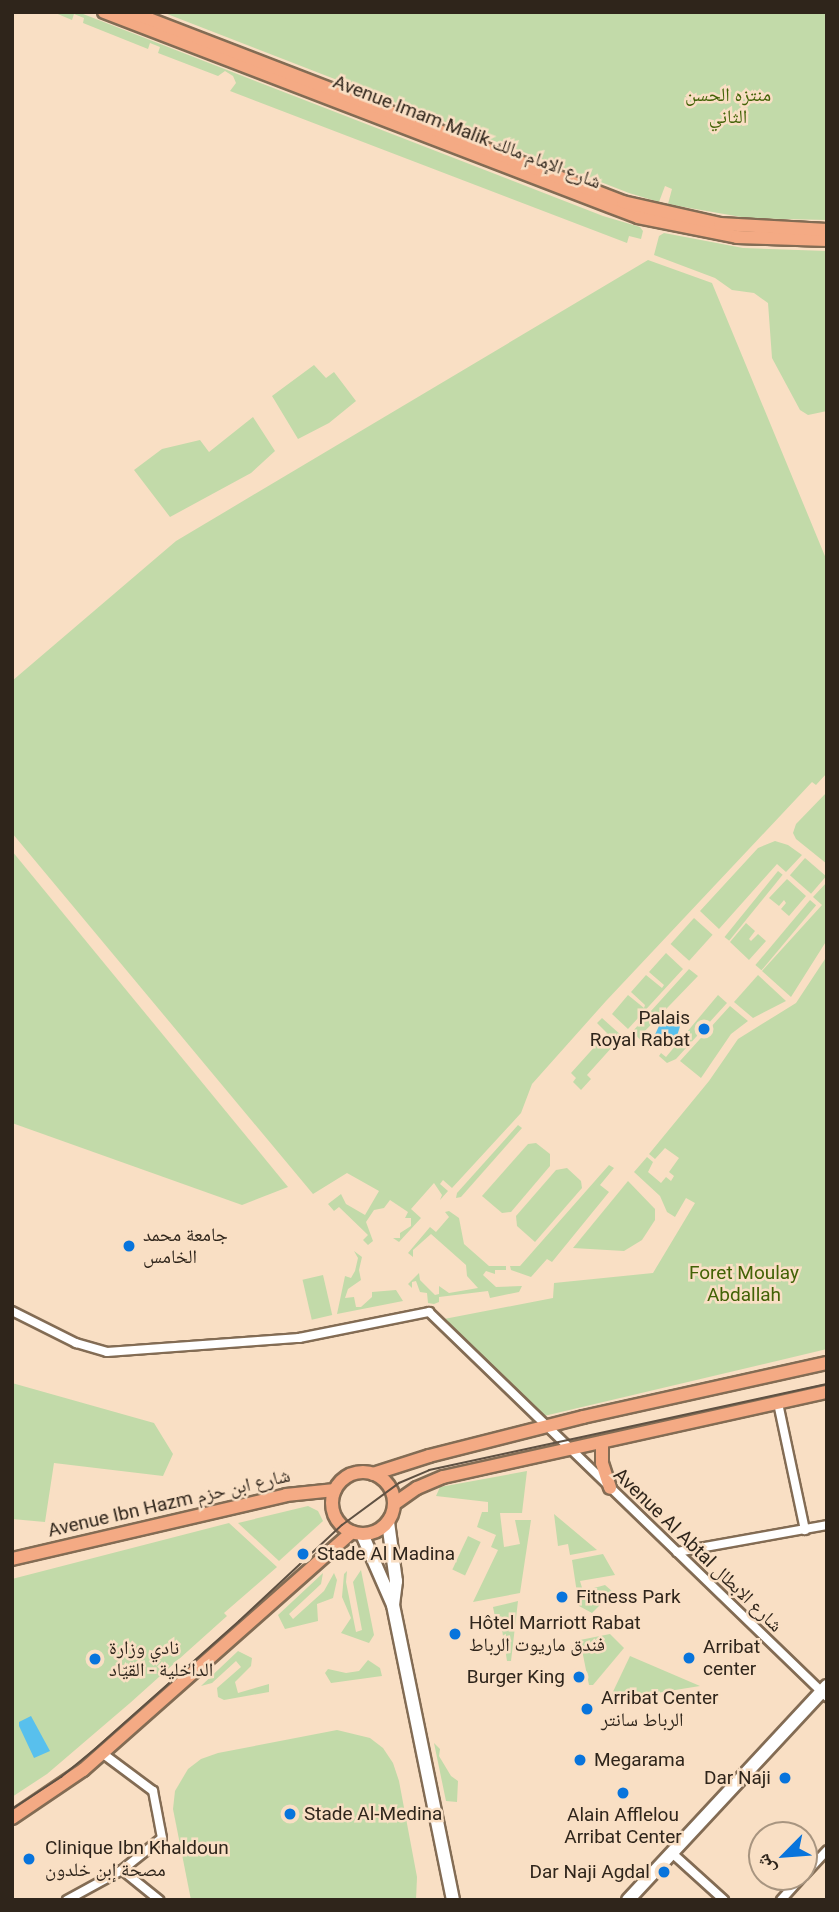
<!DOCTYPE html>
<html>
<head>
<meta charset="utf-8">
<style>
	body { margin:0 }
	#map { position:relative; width:839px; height:1912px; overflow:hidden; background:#f9dfc4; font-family:Roboto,"Noto Naskh Arabic",sans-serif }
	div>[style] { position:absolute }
	.green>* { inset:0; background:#c2daa9; transform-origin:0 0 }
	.water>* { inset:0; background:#58c0ed }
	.roads { filter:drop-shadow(2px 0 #836c54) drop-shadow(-2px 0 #836c54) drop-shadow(0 2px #836c54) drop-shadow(0 -2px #836c54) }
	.street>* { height:8px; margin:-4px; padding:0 4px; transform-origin:4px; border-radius:4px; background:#fff }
	.secondary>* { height:12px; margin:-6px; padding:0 6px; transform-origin:6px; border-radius:6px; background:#fff }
	.primary>* { height:12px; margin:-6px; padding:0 6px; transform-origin:6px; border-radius:6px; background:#f4aa84 }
	.primary>.ring { margin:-6px; padding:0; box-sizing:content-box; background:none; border:12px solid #f4aa84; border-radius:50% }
	.tram>* { height:2px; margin:-1px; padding:0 1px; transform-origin:1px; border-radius:1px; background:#5f5143 }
	.dots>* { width:19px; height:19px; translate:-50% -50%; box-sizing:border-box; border:4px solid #f9dfc4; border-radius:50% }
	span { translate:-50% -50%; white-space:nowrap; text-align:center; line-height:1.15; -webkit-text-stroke:5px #f9dfc4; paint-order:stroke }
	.park-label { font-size:19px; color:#426206 }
	.street-label { font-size:19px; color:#2f251b }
	.poi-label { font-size:19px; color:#2f251b }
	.right { translate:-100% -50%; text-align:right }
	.left { translate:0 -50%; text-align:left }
	.frame { position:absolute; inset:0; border:14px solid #2f251b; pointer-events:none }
	.north { position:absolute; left:748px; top:1821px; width:70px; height:70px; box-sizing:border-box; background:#f9dfc4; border:2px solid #a89580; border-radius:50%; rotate:245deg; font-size:19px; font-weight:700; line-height:28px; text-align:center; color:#2f251b }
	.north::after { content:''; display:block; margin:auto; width:24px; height:32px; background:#0874dc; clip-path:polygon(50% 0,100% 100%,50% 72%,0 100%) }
</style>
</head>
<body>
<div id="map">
	<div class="green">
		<div style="clip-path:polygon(53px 12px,78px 12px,603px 216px,640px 227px,643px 231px,641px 239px,629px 236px,627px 243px,230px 91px,236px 83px,233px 76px,225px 71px,218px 76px,158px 53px,160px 47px,150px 43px,148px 49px,83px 23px,84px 18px,74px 14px,72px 20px)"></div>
		<div style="clip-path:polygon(162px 12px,827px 12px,827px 220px,747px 218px,678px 206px,668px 204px,672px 189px,665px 186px,659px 202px,629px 193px)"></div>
		<div style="clip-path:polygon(664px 233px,743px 248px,827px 251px,827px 411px,808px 415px,800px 410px,772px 358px,768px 303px,754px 293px,732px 290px,715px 278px,654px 255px,659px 236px)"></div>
		<div style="clip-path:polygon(648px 260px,712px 283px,827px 561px,827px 773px,816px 785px,812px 782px,606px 1001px,532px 1084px,521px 1113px,452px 1188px,443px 1180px,440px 1184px,448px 1191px,440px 1200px,442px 1195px,434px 1183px,411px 1209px,421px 1218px,399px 1242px,393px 1238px,400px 1238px,400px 1233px,411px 1226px,411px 1218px,405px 1218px,408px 1212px,390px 1200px,384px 1208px,374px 1210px,366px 1222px,373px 1241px,368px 1245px,363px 1240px,368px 1235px,339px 1207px,334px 1211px,328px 1204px,341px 1194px,346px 1204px,365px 1215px,379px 1191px,347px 1173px,313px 1194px,12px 833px,12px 681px,176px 541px)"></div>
		<div style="clip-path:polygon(314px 365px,326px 378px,334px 372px,356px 401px,329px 423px,298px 439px,272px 396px)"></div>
		<div style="clip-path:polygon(253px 417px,275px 451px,251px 473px,170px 517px,134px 470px,162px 449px,200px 440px,209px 452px)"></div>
		<div style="clip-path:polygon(827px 792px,827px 864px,796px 839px,793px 833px,796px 824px)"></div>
		<div style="clip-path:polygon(775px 841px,788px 845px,802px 855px,786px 872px,777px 864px,719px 929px,700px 911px,758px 848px)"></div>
		<div style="clip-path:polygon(12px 851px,288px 1187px,242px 1205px,12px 1123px)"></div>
		<div style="left:805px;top:858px;width:28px;height:23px;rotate:41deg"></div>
		<div style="left:778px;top:871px;width:6px;height:85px;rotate:39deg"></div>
		<div style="clip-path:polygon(787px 879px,806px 896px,789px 916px,781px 909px,786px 903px,784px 900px,779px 906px,769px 898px)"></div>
		<div style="clip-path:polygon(827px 882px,827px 940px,791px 997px,762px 971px,822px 905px,813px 897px)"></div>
		<div style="left:810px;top:900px;width:8px;height:85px;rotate:40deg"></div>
		<div style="left:694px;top:918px;width:25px;height:35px;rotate:42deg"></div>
		<div style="clip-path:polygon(746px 923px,755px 931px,749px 939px,751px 941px,758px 934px,766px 941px,749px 960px,730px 942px)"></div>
		<div style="clip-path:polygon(666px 953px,683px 969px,628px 1029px,612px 1014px,628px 995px,644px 1008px,645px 1005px,631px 992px,646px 975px,662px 988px,664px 985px,649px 972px)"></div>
		<div style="clip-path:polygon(827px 956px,827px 1349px,544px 1416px,439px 1320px,553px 1298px,554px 1283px,653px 1273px,695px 1203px,686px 1198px,675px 1217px,667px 1212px,660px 1196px,634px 1172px,647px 1157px,653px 1162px,648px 1172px,661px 1183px,666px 1177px,671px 1181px,674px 1176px,669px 1172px,679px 1158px,665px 1148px,655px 1159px,649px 1154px,709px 1081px,738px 1039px,796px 1003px)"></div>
		<div style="clip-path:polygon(689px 969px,698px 976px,641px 1035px,646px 1039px,643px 1042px,632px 1032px)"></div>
		<div style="clip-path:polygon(758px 975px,786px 1001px,753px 1018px,734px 1002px)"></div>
		<div style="clip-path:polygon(718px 995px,727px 1003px,676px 1059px,667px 1063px,659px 1056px,661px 1053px,666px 1057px)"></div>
		<div style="clip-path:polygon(730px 1006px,748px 1021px,731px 1034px,701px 1078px,680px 1061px)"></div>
		<div style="clip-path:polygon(602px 1018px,622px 1036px,587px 1075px,591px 1079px,581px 1090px,573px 1082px,576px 1078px,571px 1073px,607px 1033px,597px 1023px)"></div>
		<div style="clip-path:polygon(518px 1125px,522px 1128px,461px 1197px,456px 1198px,457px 1193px)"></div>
		<div style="clip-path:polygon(536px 1143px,550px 1154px,550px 1166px,511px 1212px,502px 1213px,482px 1196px,528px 1144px)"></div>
		<div style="clip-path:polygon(609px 1165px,614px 1168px,600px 1185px,609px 1192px,552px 1262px,547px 1259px,531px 1277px,511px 1270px,510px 1266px,520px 1266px)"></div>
		<div style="clip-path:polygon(567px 1168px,581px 1181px,582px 1188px,535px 1242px,517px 1226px,516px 1216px,556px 1170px)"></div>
		<div style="clip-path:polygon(628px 1181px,655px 1209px,655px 1220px,642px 1240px,624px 1251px,573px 1248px)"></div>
		<div style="clip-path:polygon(449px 1211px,459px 1218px,464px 1244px,489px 1266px,506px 1266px,506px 1270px,495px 1270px,495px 1274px,486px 1271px,483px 1275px,496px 1287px,522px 1286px,519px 1292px,490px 1298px,488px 1291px,439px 1297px,439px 1302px,434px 1304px,428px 1303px,427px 1293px,420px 1292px,416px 1281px,412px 1282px,412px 1288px,408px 1284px,419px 1273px,420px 1280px,435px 1295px,439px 1294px,439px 1286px,449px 1293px,478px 1288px,467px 1276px,466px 1265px,431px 1234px,413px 1250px,413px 1257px,408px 1253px,430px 1227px,436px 1232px,449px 1217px,445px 1212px)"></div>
		<div style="clip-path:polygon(354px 1251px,362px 1257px,359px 1270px,361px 1280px,348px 1289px,345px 1298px,354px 1297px,356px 1307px,361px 1307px,372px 1297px,372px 1292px,396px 1290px,403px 1301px,337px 1314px,345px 1276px,351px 1278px,355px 1271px,358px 1258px)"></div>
		<div style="left:323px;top:1275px;width:41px;height:21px;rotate:77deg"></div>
		<div style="clip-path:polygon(12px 1383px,154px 1423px,173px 1454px,163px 1476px,54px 1463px,45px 1522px,12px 1519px)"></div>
		<div style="clip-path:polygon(527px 1471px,522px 1513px,500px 1513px,504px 1547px,520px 1544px,515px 1520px,531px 1520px,520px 1593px,473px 1602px,498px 1550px,491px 1547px,496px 1535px,477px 1527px,482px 1512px,488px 1512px,488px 1502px,436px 1496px,440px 1487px)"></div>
		<div style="clip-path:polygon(308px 1506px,318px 1511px,323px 1521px,279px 1561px,238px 1523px)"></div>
		<div style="clip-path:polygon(554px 1514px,597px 1550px,570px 1555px,568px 1544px,558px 1546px)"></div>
		<div style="clip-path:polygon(229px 1523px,277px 1567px,224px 1613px,227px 1616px,130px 1703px,47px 1774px,12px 1797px,12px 1579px)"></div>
		<div style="left:468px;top:1536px;width:14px;height:37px;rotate:25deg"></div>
		<div style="clip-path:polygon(603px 1554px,615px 1575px,580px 1581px,583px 1591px,605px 1585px,613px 1592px,592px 1613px,579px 1606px,572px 1560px)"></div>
		<div style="clip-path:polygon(361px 1570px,374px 1635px,369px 1643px,341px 1633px,351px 1618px,342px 1597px,344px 1574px,347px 1571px,346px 1582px,356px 1632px,362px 1630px,353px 1582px)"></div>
		<div style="clip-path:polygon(323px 1573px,321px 1584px,289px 1614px,293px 1619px,324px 1591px,334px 1573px,337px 1580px,333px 1598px,317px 1604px,318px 1621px,285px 1629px,278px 1615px)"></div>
		<div style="clip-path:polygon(518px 1601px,511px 1661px,507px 1661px,500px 1617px,495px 1617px,493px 1607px)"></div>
		<div style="clip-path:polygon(610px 1634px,624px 1648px,593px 1685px,589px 1685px,580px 1640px)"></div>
		<div style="clip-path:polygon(238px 1651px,252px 1658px,251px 1666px,235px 1682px,238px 1693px,269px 1684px,269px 1692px,224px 1700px,218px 1697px,217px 1688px,241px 1667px,236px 1661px,212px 1683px,201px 1686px)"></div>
		<div style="clip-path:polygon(630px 1656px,700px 1686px,613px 1700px,610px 1698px)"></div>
		<div style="clip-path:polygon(368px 1660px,380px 1668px,382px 1676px,331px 1683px,325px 1673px,328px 1669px,346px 1673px,359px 1671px)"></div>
		<div style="clip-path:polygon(337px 1730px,370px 1738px,383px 1748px,393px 1763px,399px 1781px,417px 1877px,416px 1900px,191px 1900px,173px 1809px,175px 1791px,188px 1769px,201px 1759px,218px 1753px)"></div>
		<div style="clip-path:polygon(434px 1743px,440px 1749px,439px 1756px,451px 1776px,458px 1781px,457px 1802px,446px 1801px)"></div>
	</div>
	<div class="water">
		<div style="clip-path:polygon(675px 1015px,682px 1020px,677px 1036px,666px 1044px,657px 1045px,653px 1039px,659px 1026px)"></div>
		<div style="clip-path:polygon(31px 1716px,50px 1751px,34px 1758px,19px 1726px,19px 1722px)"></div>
	</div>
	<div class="roads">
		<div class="street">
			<div style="left:12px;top:1311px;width:72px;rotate:26.6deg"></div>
			<div style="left:76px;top:1343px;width:32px;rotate:16deg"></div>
			<div style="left:107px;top:1352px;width:193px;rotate:-4.2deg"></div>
			<div style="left:299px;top:1338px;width:133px;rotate:-11.3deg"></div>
			<div style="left:429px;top:1312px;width:554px;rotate:44.05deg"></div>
			<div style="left:778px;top:1403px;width:130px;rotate:78deg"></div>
			<div style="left:677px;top:1552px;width:152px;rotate:-10.2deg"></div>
			<div style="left:672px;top:1853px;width:70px;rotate:42.1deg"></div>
			<div style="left:122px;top:1870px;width:48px;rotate:39deg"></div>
			<div style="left:804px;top:1875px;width:34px;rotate:-47deg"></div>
			<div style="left:67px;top:1900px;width:63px;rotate:-28.6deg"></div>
			<div style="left:122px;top:1870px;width:51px;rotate:-38.7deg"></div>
			<div style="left:162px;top:1838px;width:48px;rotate:-100.8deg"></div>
			<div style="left:153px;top:1791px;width:64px;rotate:-143.3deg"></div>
			<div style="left:781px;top:1900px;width:31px;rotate:-48deg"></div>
		</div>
		<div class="secondary">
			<div style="left:388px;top:1522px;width:60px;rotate:82.3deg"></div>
			<div style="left:396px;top:1581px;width:24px;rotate:97deg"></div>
			<div style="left:362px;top:1534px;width:77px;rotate:66.4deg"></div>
			<div style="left:393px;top:1605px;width:301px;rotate:78.5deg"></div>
			<div style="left:628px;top:1900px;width:292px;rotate:-47.1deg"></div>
		</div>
		<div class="primary">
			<div style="left:104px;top:12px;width:572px;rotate:21deg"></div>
			<div style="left:638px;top:217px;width:101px;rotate:11.4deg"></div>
			<div style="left:737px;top:237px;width:90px;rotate:1.9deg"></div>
			<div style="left:131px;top:12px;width:527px;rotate:21.12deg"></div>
			<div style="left:623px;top:202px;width:99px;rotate:12.8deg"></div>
			<div style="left:720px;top:224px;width:107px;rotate:3.2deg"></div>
			<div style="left:602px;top:1442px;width:21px;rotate:90deg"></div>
			<div style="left:602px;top:1463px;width:26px;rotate:72deg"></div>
			<div class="ring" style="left:332px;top:1472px;width:50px;height:50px"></div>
			<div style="left:373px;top:1474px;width:59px;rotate:-17.8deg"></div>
			<div style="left:429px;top:1456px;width:159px;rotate:-14.2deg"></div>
			<div style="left:583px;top:1417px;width:250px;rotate:-12.5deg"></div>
			<div style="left:394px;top:1504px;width:28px;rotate:-35deg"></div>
			<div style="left:417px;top:1488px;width:28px;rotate:-23deg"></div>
			<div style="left:443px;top:1477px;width:393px;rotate:-12.5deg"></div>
			<div style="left:12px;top:1559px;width:281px;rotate:-13.1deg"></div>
			<div style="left:286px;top:1495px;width:49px;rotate:-5.8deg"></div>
			<div style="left:12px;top:1818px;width:86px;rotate:-34.1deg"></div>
			<div style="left:83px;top:1770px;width:359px;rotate:-41.5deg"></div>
		</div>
	</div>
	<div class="tram">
		<div style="left:12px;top:1809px;width:59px;rotate:-33.1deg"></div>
		<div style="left:61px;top:1777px;width:44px;rotate:-39.5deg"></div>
		<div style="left:95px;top:1749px;width:193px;rotate:-41.6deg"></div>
		<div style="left:239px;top:1621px;width:141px;rotate:-43deg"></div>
		<div style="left:342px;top:1525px;width:71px;rotate:-36.4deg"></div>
		<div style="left:399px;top:1483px;width:33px;rotate:-23deg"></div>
		<div style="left:429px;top:1470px;width:407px;rotate:-12.2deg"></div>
	</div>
	<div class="dots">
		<div style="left:704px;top:1029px;background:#0874dc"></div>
		<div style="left:129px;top:1246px;background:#0874dc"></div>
		<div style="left:303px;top:1554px;background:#0874dc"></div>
		<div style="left:562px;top:1597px;background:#0874dc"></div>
		<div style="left:455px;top:1634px;background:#0874dc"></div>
		<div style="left:689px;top:1658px;background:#0874dc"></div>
		<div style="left:95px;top:1659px;background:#0874dc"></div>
		<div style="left:579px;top:1677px;background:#0874dc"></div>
		<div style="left:587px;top:1709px;background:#0874dc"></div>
		<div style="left:580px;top:1760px;background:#0874dc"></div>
		<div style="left:785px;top:1778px;background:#0874dc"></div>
		<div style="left:623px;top:1793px;background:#0874dc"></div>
		<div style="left:290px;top:1814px;background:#0874dc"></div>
		<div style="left:29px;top:1859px;background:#0874dc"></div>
		<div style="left:664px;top:1872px;background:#0874dc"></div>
	</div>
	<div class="park-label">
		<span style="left:728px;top:106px">منتزه الحسن<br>الثاني</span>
		<span style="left:744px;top:1284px">Foret Moulay<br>Abdallah</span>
	</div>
	<div class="street-label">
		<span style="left:467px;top:132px;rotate:21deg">Avenue Imam Malik شارع الإمام مالك</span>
		<span style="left:169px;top:1503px;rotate:-13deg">Avenue Ibn Hazm شارع ابن حزم</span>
		<span style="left:698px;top:1550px;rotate:44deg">Avenue Al Abtal شارع الابطال</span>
	</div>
	<div class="poi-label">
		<span class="right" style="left:690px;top:1029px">Palais<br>Royal Rabat</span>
		<span class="left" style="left:143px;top:1246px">جامعة محمد<br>الخامس</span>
		<span class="left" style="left:317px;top:1554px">Stade Al Madina</span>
		<span class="left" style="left:576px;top:1597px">Fitness Park</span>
		<span class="left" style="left:469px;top:1634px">Hôtel Marriott Rabat<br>فندق ماريوت الرباط</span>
		<span class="left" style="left:703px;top:1658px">Arribat<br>center</span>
		<span class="left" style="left:109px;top:1659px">نادي وزارة<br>الداخلية - القيّاد</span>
		<span class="right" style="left:565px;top:1677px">Burger King</span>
		<span class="left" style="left:601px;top:1709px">Arribat Center<br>الرباط سانتر</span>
		<span class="left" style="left:594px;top:1760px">Megarama</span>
		<span class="right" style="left:771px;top:1778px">Dar Naji</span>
		<span class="left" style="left:304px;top:1814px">Stade Al-Medina</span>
		<span style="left:623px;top:1826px">Alain Afflelou<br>Arribat Center</span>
		<span class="left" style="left:45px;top:1859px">Clinique Ibn Khaldoun<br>مصحة إبن خلدون</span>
		<span class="right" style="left:650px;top:1872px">Dar Naji Agdal</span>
	</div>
	<div class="frame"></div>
	<div class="north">ش</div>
</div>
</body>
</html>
